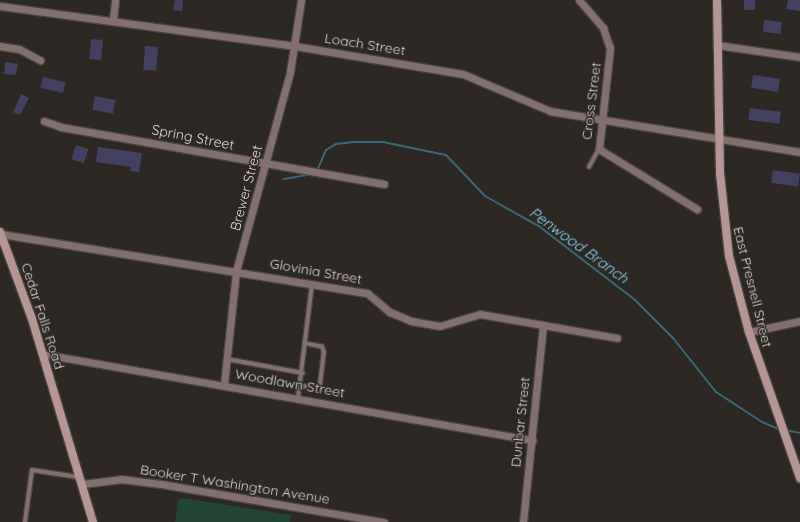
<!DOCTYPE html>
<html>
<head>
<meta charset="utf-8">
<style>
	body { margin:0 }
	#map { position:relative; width:800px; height:522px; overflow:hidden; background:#2e2825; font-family:Quicksand,sans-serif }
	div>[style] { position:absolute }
	.green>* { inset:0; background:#234634 }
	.stream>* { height:2px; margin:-1px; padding:0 1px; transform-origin:1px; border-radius:1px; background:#396978 }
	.building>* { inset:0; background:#434062; transform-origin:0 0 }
	.roads { filter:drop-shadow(1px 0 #4a4441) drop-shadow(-1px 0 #4a4441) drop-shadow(0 1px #4a4441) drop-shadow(0 -1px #4a4441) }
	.lane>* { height:3.5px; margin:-1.75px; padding:0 1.75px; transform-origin:1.75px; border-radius:1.75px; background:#836f6e }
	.street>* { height:7px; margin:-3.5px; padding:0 3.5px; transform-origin:3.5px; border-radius:3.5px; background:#836f6e }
	.secondary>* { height:8px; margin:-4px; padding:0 4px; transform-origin:4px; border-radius:4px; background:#b69695 }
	span { translate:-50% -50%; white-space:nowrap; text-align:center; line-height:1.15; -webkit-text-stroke:3px #2e2825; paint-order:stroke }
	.street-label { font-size:14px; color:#dcd8d5 }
	.water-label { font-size:15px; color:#84d4ef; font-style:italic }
</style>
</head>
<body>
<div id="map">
	<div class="green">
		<div style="clip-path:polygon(182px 498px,291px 515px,290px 522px,175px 522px,178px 500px)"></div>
	</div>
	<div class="stream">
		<div style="left:317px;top:171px;width:23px;rotate:-67deg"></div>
		<div style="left:326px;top:150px;width:12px;rotate:-31deg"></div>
		<div style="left:336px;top:144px;width:18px;rotate:-6deg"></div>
		<div style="left:354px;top:142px;width:29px"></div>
		<div style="left:383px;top:142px;width:64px;rotate:11.7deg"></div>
		<div style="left:446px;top:155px;width:57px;rotate:46.4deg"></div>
		<div style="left:485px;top:196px;width:63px;rotate:29.4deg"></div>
		<div style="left:540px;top:227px;width:120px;rotate:37.5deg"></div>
		<div style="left:635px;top:300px;width:54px;rotate:45deg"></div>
		<div style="left:673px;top:338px;width:69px;rotate:51.5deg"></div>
		<div style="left:716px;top:392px;width:55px;rotate:33.1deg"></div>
		<div style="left:762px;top:422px;width:21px;rotate:23deg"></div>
		<div style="left:284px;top:179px;width:28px;rotate:-10deg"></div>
		<div style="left:785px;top:430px;width:15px;rotate:11deg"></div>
	</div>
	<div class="building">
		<div style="clip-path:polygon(175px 0,183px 0,182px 11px,173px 10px)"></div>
		<div style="left:744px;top:0;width:11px;height:10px"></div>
		<div style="clip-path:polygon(788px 0,800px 0,800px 11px,786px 9px)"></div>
		<div style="left:764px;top:20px;width:18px;height:12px;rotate:6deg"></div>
		<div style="left:91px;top:39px;width:12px;height:20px;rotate:5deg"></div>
		<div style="left:145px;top:46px;width:13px;height:24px;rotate:4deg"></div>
		<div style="clip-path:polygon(5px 62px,18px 64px,16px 75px,4px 74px)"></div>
		<div style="left:753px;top:75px;width:27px;height:13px;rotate:8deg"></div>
		<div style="left:43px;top:77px;width:23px;height:11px;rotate:13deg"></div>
		<div style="clip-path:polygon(21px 94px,29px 98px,20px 115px,13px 112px)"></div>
		<div style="left:95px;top:96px;width:21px;height:14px;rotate:11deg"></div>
		<div style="left:750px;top:108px;width:31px;height:12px;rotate:7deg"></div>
		<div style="left:76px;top:145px;width:13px;height:15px;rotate:18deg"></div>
		<div style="clip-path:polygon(98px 147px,142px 153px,139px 172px,130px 171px,131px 167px,96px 162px)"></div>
		<div style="left:773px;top:170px;width:27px;height:13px;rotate:8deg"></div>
	</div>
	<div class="roads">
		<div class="lane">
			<div style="left:589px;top:167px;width:21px;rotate:-61deg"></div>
			<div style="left:227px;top:359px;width:77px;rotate:10.4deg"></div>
			<div style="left:302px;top:386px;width:16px;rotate:7deg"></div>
			<div style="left:318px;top:388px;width:4px;rotate:-63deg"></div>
			<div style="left:320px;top:384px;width:31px;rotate:-83deg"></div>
			<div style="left:324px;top:353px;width:6px;rotate:-108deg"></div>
			<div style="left:322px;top:347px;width:16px;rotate:-169deg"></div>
			<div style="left:298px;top:398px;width:115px;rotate:-83deg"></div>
			<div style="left:25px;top:522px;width:52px;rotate:-82.3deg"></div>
			<div style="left:32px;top:470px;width:48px;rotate:8.5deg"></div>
		</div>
		<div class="street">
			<div style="left:579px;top:0;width:37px;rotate:49deg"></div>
			<div style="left:603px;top:28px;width:21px;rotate:71deg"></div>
			<div style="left:610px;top:48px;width:102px;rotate:96.2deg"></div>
			<div style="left:599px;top:149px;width:115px;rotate:31.5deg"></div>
			<div style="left:0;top:6px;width:298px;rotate:7.7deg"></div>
			<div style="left:295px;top:46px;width:170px;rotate:9.5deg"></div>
			<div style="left:463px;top:74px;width:95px;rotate:23deg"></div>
			<div style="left:550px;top:111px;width:253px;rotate:9.3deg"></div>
			<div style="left:113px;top:20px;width:20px;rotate:-84deg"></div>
			<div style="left:717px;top:45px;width:84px;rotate:8.2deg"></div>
			<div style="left:0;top:46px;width:19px;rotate:9deg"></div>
			<div style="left:19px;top:49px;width:24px;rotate:28deg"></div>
			<div style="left:44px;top:121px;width:18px;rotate:19deg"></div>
			<div style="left:61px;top:127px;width:328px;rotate:10deg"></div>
			<div style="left:1px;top:234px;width:371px;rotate:9.2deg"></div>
			<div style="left:367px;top:293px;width:30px;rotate:40deg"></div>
			<div style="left:390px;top:312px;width:23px;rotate:23deg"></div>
			<div style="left:411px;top:321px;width:29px;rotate:10deg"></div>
			<div style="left:440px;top:326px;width:42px;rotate:-16.7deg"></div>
			<div style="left:480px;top:314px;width:139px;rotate:9.9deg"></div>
			<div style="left:749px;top:332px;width:52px;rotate:-12.2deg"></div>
			<div style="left:43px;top:354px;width:497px;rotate:10deg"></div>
			<div style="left:224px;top:384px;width:114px;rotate:-83.9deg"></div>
			<div style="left:236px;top:271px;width:206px;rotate:-74.8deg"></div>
			<div style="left:290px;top:72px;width:73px;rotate:-81.3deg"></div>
			<div style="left:82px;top:484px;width:39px;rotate:-7deg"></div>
			<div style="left:121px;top:479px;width:40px;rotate:7.1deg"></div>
			<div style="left:161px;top:484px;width:226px;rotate:9.7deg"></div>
			<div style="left:523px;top:522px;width:198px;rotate:-84.2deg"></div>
		</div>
		<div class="secondary">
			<div style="left:717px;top:0;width:173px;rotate:89deg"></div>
			<div style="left:720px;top:173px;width:83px;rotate:83.8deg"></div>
			<div style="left:729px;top:256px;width:79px;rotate:75.3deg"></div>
			<div style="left:749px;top:332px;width:155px;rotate:70.7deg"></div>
			<div style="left:0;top:232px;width:93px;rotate:69.8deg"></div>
			<div style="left:32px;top:319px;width:212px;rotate:73.3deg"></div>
		</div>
	</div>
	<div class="street-label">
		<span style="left:365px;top:44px;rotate:9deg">Loach Street</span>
		<span style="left:591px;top:101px;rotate:-83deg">Cross Street</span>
		<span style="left:193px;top:137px;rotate:11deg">Spring Street</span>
		<span style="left:246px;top:188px;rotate:-75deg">Brewer Street</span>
		<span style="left:316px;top:271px;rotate:10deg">Glovinia Street</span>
		<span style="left:753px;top:287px;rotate:76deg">East Presnell Street</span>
		<span style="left:43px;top:316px;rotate:72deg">Cedar Falls Road</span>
		<span style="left:290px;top:383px;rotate:10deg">Woodlawn Street</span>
		<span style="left:520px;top:422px;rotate:-84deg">Dunbar Street</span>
		<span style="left:235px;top:484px;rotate:9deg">Booker T Washington Avenue</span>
	</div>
	<div class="water-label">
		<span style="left:579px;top:245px;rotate:36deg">Penwood Branch</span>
	</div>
</div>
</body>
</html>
